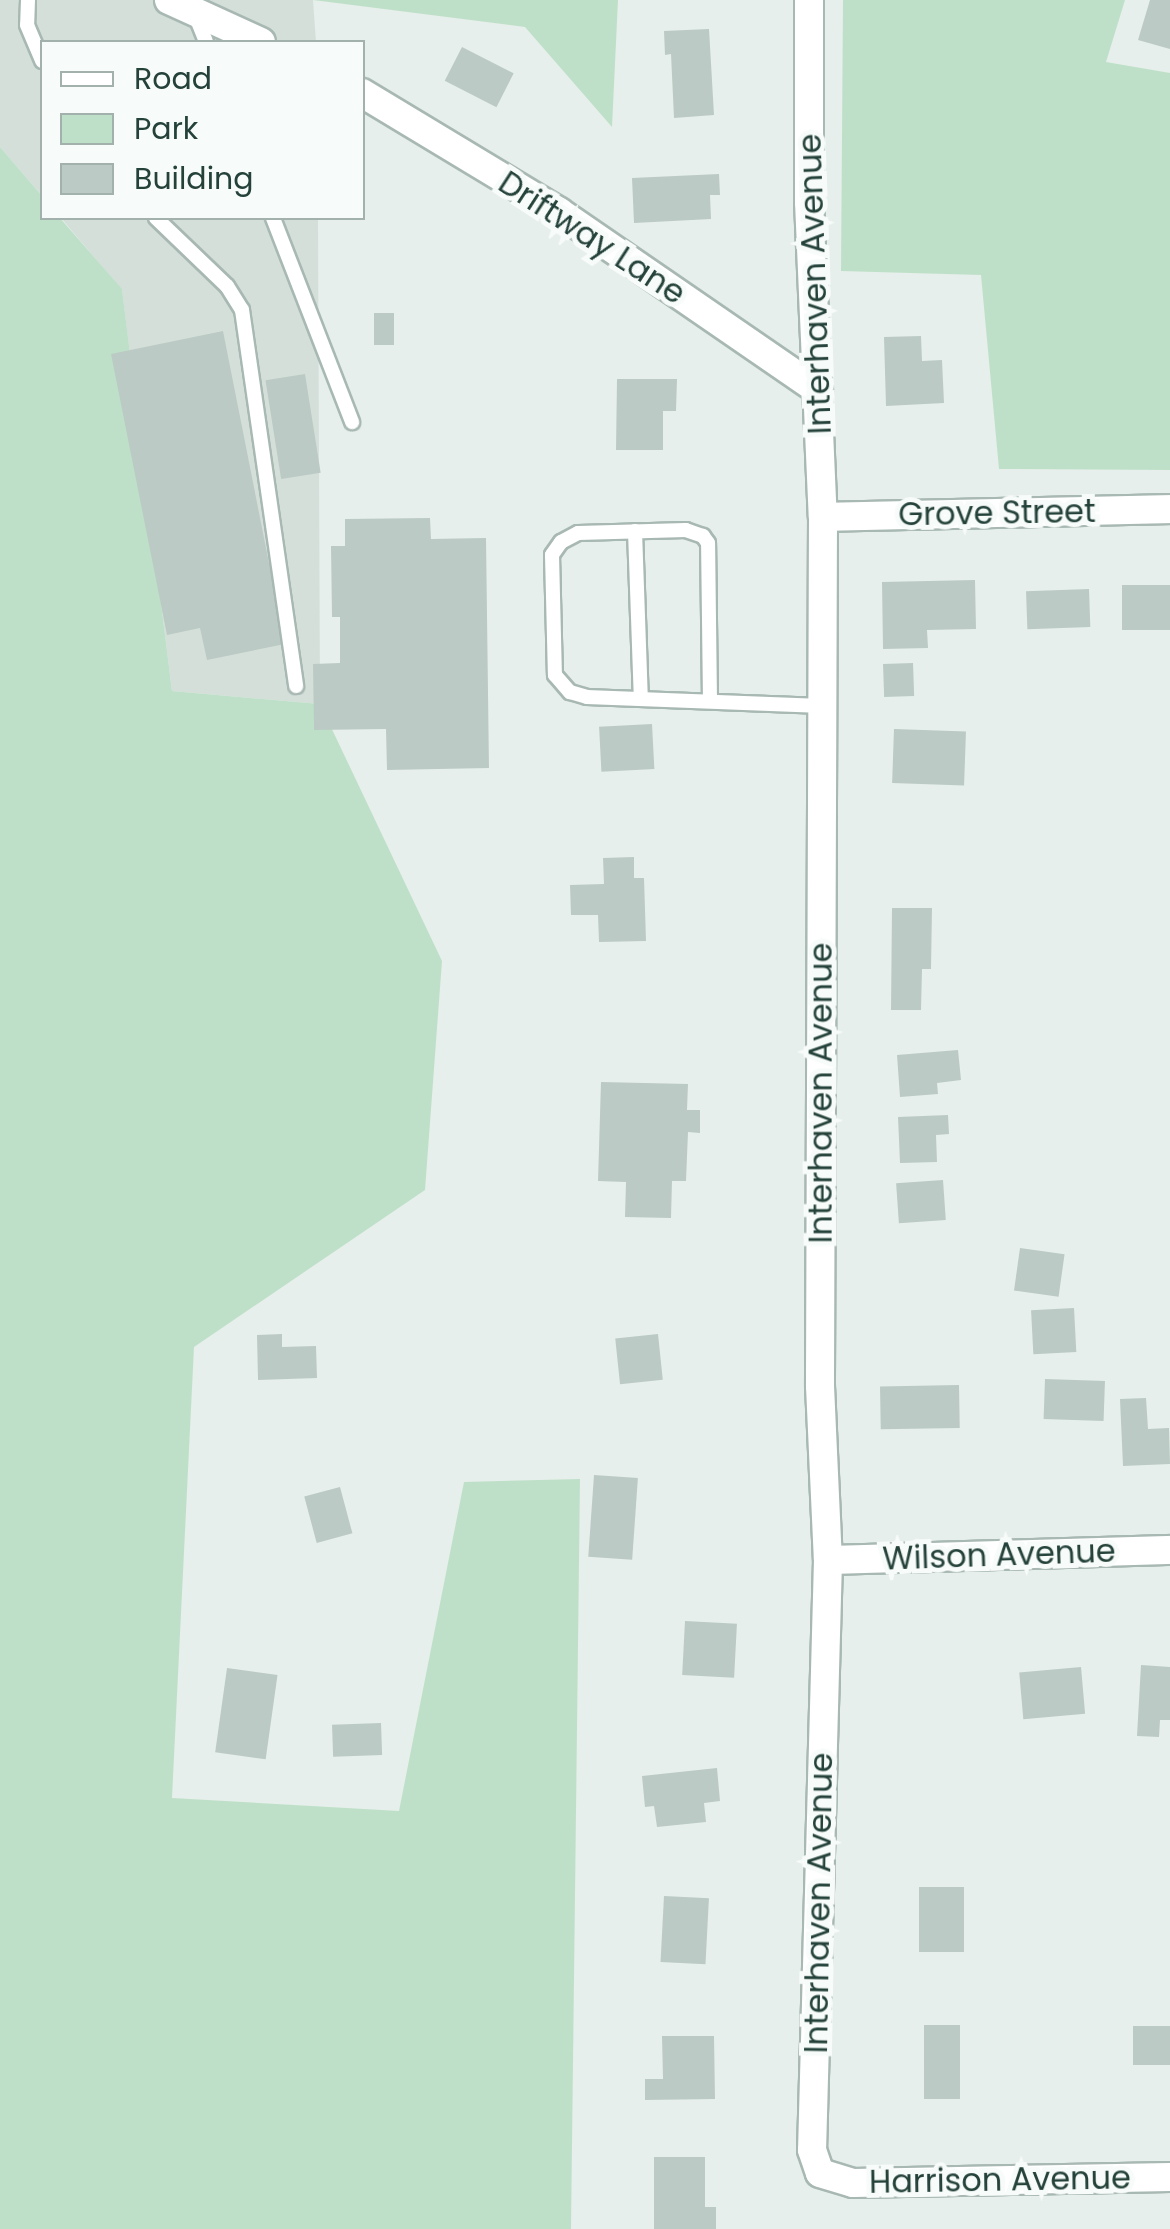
<!DOCTYPE html>
<html>
<head>
<meta charset="utf-8">
<style>
	body { margin:0 }
	#map { position:relative; width:1170px; height:2229px; overflow:hidden; background:#e6efeb; font-family:Poppins,sans-serif }
	div>[style] { position:absolute }
	.built>* { inset:0; background:#d4dfda }
	.green>* { inset:0; background:#bfe0c8 }
	.building>* { inset:0; background:#bbcac4; transform-origin:0 0 }
	.roads { filter:drop-shadow(2px 0 #a8b8b2) drop-shadow(-2px 0 #a8b8b2) drop-shadow(0 2px #a8b8b2) drop-shadow(0 -2px #a8b8b2) }
	.service>* { height:14px; margin:-7px; padding:0 7px; transform-origin:7px; border-radius:7px; background:#fff }
	.minor>* { height:28px; margin:-14px; padding:0 14px; transform-origin:14px; border-radius:14px; background:#fff }
	span { translate:-50% -50%; white-space:nowrap; text-align:center; line-height:1.15; -webkit-text-stroke:10px #f7fbf9; paint-order:stroke }
	.street-label { font-size:32px; color:#24423a }
	.legend { position:absolute; left:40px; top:40px; width:325px; height:180px; box-sizing:border-box; background:#f7fbf9; border:2px solid #a3b1ad; margin:0; padding:12px 18px; list-style:none; font-size:30px; color:#24423a }
	.legend li { display:flex; align-items:center; gap:20px; height:50px }
	.legend b { width:50px; border:2px solid #a3b1ad }
</style>
</head>
<body>
<div id="map">
	<div class="built">
		<div style="clip-path:polygon(0 0,313px 0,316px 42px,42px 42px,42px 196px,0 147px)"></div>
		<div style="clip-path:polygon(61px 218px,318px 218px,320px 704px,172px 691px,122px 290px)"></div>
	</div>
	<div class="green">
		<div style="clip-path:polygon(313px 0,618px 0,612px 127px,525px 27px)"></div>
		<div style="clip-path:polygon(843px 0,1125px 0,1106px 62px,1170px 73px,1170px 470px,999px 469px,981px 275px,841px 271px)"></div>
		<div style="clip-path:polygon(0 147px,42px 196px,42px 218px,60px 218px,122px 289px,172px 691px,320px 704px,442px 961px,425px 1190px,194px 1347px,172px 1798px,399px 1811px,464px 1482px,580px 1479px,571px 2229px,0 2229px)"></div>
	</div>
	<div class="building">
		<div style="clip-path:polygon(1150px 0,1170px 0,1170px 49px,1138px 40px)"></div>
		<div style="clip-path:polygon(709px 29px,714px 115px,674px 118px,671px 54px,665px 55px,664px 31px)"></div>
		<div style="left:462px;top:47px;width:58px;height:38px;rotate:27deg"></div>
		<div style="clip-path:polygon(719px 174px,720px 195px,710px 195px,711px 219px,634px 223px,632px 178px)"></div>
		<div style="left:394px;top:313px;width:32px;height:20px;rotate:90deg"></div>
		<div style="clip-path:polygon(223px 331px,285px 644px,207px 660px,200px 628px,167px 635px,111px 354px)"></div>
		<div style="clip-path:polygon(921px 336px,922px 361px,942px 360px,944px 403px,886px 406px,884px 337px)"></div>
		<div style="left:305px;top:374px;width:100px;height:40px;rotate:81deg"></div>
		<div style="clip-path:polygon(617px 379px,677px 379px,676px 411px,663px 411px,663px 450px,616px 450px)"></div>
		<div style="clip-path:polygon(430px 518px,431px 539px,486px 538px,489px 768px,387px 770px,386px 729px,314px 730px,313px 664px,340px 663px,340px 617px,332px 617px,331px 546px,345px 546px,345px 519px)"></div>
		<div style="clip-path:polygon(975px 580px,976px 629px,927px 630px,928px 648px,883px 649px,882px 582px)"></div>
		<div style="left:1122px;top:585px;width:48px;height:45px"></div>
		<div style="left:1089px;top:589px;width:38px;height:63px;rotate:88deg"></div>
		<div style="left:913px;top:663px;width:33px;height:30px;rotate:88deg"></div>
		<div style="left:652px;top:724px;width:45px;height:53px;rotate:87deg"></div>
		<div style="left:894px;top:729px;width:72px;height:54px;rotate:2deg"></div>
		<div style="clip-path:polygon(634px 857px,634px 878px,644px 878px,646px 941px,599px 942px,598px 915px,571px 915px,570px 885px,604px 884px,603px 858px)"></div>
		<div style="clip-path:polygon(892px 908px,932px 908px,931px 969px,922px 969px,921px 1010px,891px 1010px)"></div>
		<div style="clip-path:polygon(958px 1050px,961px 1080px,937px 1083px,938px 1094px,900px 1097px,897px 1055px)"></div>
		<div style="clip-path:polygon(601px 1082px,688px 1084px,687px 1110px,700px 1110px,700px 1133px,688px 1132px,686px 1181px,672px 1181px,671px 1218px,625px 1217px,626px 1182px,598px 1181px)"></div>
		<div style="clip-path:polygon(948px 1115px,949px 1134px,936px 1135px,937px 1162px,900px 1163px,898px 1117px)"></div>
		<div style="left:943px;top:1180px;width:40px;height:47px;rotate:86deg"></div>
		<div style="left:1020px;top:1248px;width:45px;height:43px;rotate:8deg"></div>
		<div style="left:1074px;top:1308px;width:44px;height:43px;rotate:87deg"></div>
		<div style="clip-path:polygon(282px 1334px,282px 1347px,316px 1346px,317px 1378px,258px 1380px,257px 1335px)"></div>
		<div style="left:658px;top:1334px;width:46px;height:43px;rotate:84deg"></div>
		<div style="left:1045px;top:1379px;width:60px;height:40px;rotate:2deg"></div>
		<div style="left:959px;top:1385px;width:43px;height:79px;rotate:89deg"></div>
		<div style="clip-path:polygon(1146px 1398px,1148px 1429px,1169px 1428px,1170px 1464px,1123px 1466px,1120px 1399px)"></div>
		<div style="left:594px;top:1475px;width:44px;height:82px;rotate:4deg"></div>
		<div style="left:340px;top:1487px;width:48px;height:37px;rotate:75deg"></div>
		<div style="left:685px;top:1621px;width:52px;height:54px;rotate:3deg"></div>
		<div style="clip-path:polygon(1141px 1665px,1170px 1667px,1170px 1720px,1160px 1720px,1159px 1737px,1137px 1736px)"></div>
		<div style="left:1081px;top:1667px;width:47px;height:62px;rotate:85deg"></div>
		<div style="left:227px;top:1668px;width:51px;height:85px;rotate:8deg"></div>
		<div style="left:381px;top:1723px;width:32px;height:49px;rotate:88deg"></div>
		<div style="clip-path:polygon(717px 1768px,720px 1801px,704px 1803px,706px 1822px,657px 1827px,654px 1806px,645px 1807px,642px 1776px)"></div>
		<div style="left:919px;top:1887px;width:45px;height:65px"></div>
		<div style="left:664px;top:1896px;width:45px;height:66px;rotate:3deg"></div>
		<div style="left:924px;top:2025px;width:36px;height:74px"></div>
		<div style="left:1133px;top:2026px;width:37px;height:39px"></div>
		<div style="clip-path:polygon(662px 2036px,714px 2036px,715px 2099px,645px 2100px,645px 2079px,663px 2079px)"></div>
		<div style="clip-path:polygon(654px 2157px,705px 2157px,705px 2207px,716px 2207px,716px 2229px,654px 2229px)"></div>
	</div>
	<div class="roads">
		<div class="service">
			<div style="left:28px;top:0;width:25px;rotate:92deg"></div>
			<div style="left:27px;top:25px;width:39px;rotate:67deg"></div>
			<div style="left:194px;top:12px;width:32px;rotate:68deg"></div>
			<div style="left:156px;top:218px;width:98px;rotate:43.8deg"></div>
			<div style="left:227px;top:286px;width:28px;rotate:58deg"></div>
			<div style="left:242px;top:310px;width:380px;rotate:81.8deg"></div>
			<div style="left:273px;top:218px;width:219px;rotate:68.8deg"></div>
			<div style="left:635px;top:531px;width:168px;rotate:88deg"></div>
			<div style="left:710px;top:701px;width:158px;rotate:-90.7deg"></div>
			<div style="left:708px;top:543px;width:9px;rotate:-126deg"></div>
			<div style="left:703px;top:536px;width:18px;rotate:-161deg"></div>
			<div style="left:686px;top:530px;width:108px;rotate:178.4deg"></div>
			<div style="left:578px;top:533px;width:19px;rotate:152deg"></div>
			<div style="left:561px;top:542px;width:16px;rotate:125deg"></div>
			<div style="left:552px;top:555px;width:120px;rotate:88.6deg"></div>
			<div style="left:555px;top:675px;width:23px;rotate:49deg"></div>
			<div style="left:570px;top:692px;width:18px;rotate:16deg"></div>
			<div style="left:587px;top:697px;width:235px;rotate:2.2deg"></div>
		</div>
		<div class="minor">
			<div style="left:169px;top:0;width:101px;rotate:24.5deg"></div>
			<div style="left:809px;top:0;width:202px;rotate:90deg"></div>
			<div style="left:809px;top:202px;width:315px;rotate:87.5deg"></div>
			<div style="left:823px;top:517px;width:869px;rotate:90.2deg"></div>
			<div style="left:820px;top:1386px;width:174px;rotate:87.4deg"></div>
			<div style="left:828px;top:1560px;width:590px;rotate:91.55deg"></div>
			<div style="left:812px;top:2150px;width:24px;rotate:71deg"></div>
			<div style="left:820px;top:2173px;width:34px;rotate:17deg"></div>
			<div style="left:853px;top:2183px;width:317px;rotate:-1.1deg"></div>
			<div style="left:362px;top:93px;width:230px;rotate:31.1deg"></div>
			<div style="left:559px;top:212px;width:314px;rotate:34.5deg"></div>
			<div style="left:823px;top:517px;width:347px;rotate:-1.3deg"></div>
			<div style="left:828px;top:1560px;width:342px;rotate:-1.7deg"></div>
		</div>
	</div>
	<div class="street-label">
		<span style="left:592px;top:238px;rotate:33deg">Driftway Lane</span>
		<span style="left:815px;top:284px;rotate:-92deg">Interhaven Avenue</span>
		<span style="left:997px;top:513px;rotate:-1deg">Grove Street</span>
		<span style="left:821px;top:1093px;rotate:-90deg">Interhaven Avenue</span>
		<span style="left:999px;top:1555px;rotate:-2deg">Wilson Avenue</span>
		<span style="left:819px;top:1903px;rotate:-89deg">Interhaven Avenue</span>
		<span style="left:1000px;top:2180px;rotate:-1deg">Harrison Avenue</span>
	</div>
	<ul class="legend">
	<li><b style="height:12px;background:#fff"></b>Road</li>
	<li><b style="height:28px;background:#bfe0c8"></b>Park</li>
	<li><b style="height:28px;background:#bbcac4"></b>Building</li>
	</ul>
</div>
</body>
</html>
